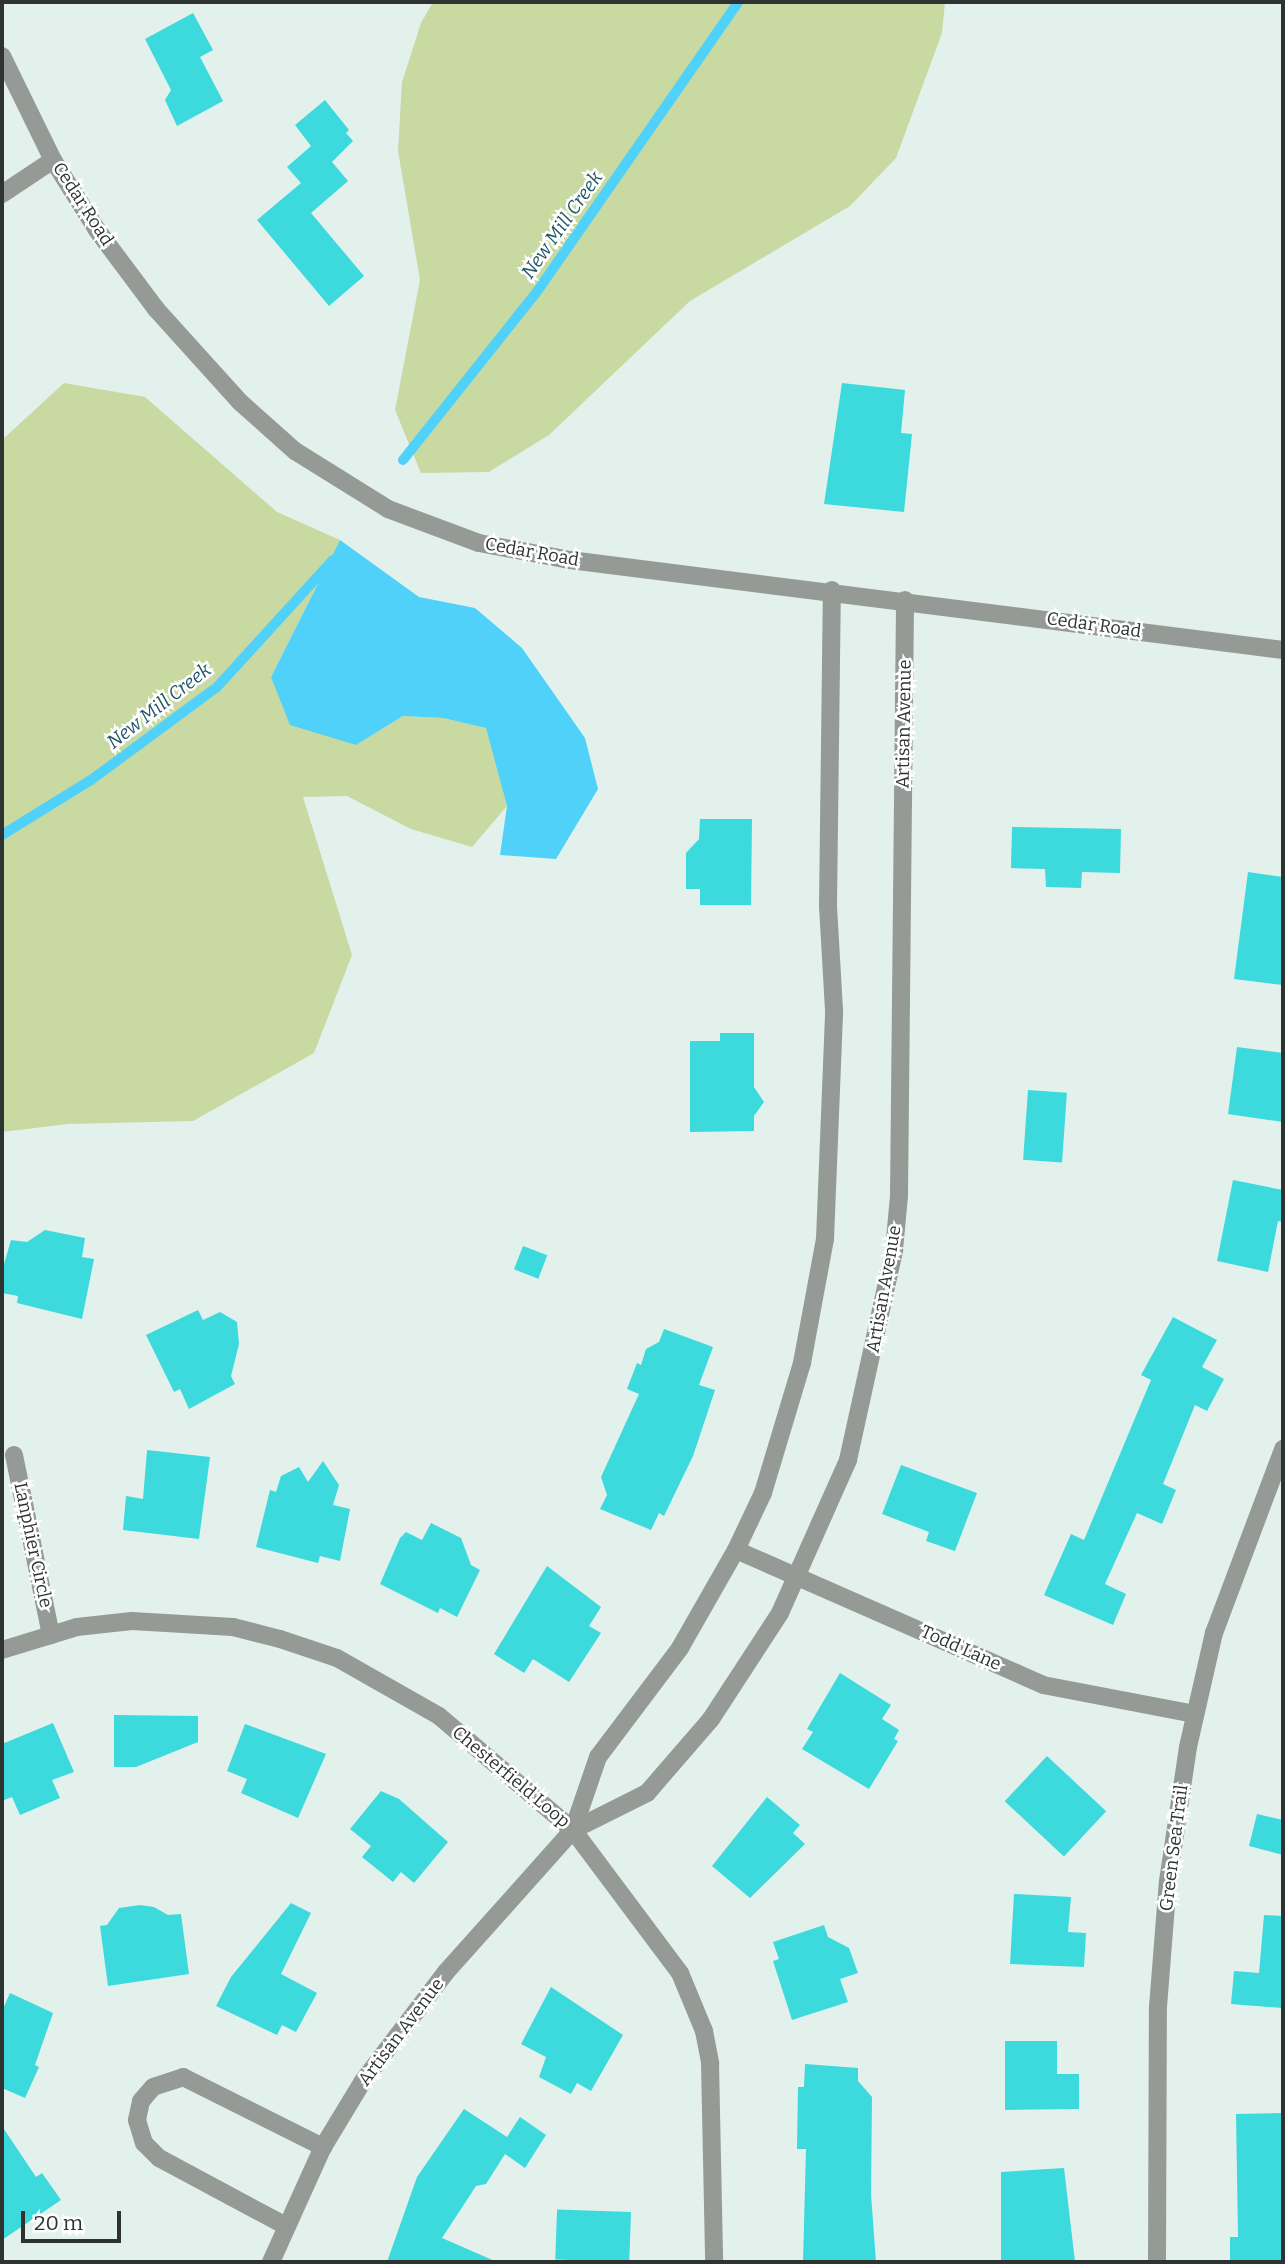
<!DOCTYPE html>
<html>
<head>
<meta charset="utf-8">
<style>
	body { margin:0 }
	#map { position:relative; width:1285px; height:2264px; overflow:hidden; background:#e3f1ec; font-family:Bitter,serif }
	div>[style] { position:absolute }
	.green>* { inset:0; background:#c8d9a2 }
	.water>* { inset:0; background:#50d1fa }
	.stream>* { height:10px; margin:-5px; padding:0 5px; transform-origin:5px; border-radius:5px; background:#50d1fa }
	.building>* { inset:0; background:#3cd9dd; transform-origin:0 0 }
	.minor>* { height:18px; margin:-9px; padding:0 9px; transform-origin:9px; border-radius:9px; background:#969a96 }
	span { translate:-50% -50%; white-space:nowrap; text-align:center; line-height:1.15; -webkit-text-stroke:5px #fff; paint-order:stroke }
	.street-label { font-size:18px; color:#2d3331 }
	.water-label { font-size:19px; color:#1e5465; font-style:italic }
	.frame { position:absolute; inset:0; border:4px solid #2d3331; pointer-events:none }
	.scale { position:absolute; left:21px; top:2211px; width:100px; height:32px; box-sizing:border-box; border:4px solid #2d3331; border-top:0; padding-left:9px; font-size:21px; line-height:24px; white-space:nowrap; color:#2d3331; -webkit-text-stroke:5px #fff; paint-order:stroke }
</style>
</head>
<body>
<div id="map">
	<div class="green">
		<div style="clip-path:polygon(433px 2px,945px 2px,942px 33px,896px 158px,850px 206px,690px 301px,549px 435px,489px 472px,421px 473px,395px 410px,420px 280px,398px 151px,402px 82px,421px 23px)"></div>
		<div style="clip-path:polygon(64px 383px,145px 397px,277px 512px,340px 540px,271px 677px,356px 745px,403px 716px,443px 718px,487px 728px,507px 806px,472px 847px,411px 829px,347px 796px,303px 797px,352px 955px,314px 1053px,193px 1121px,68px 1124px,2px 1132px,2px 440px)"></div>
	</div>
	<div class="water">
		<div style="clip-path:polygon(340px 540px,419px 597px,475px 608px,522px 648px,585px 738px,598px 789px,556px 859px,500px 855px,507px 806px,486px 728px,443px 718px,403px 716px,356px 745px,290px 725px,271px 677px)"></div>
	</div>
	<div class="stream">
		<div style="left:403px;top:460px;width:213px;rotate:-51.5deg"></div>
		<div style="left:536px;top:293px;width:354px;rotate:-55.2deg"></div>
		<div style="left:2px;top:835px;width:105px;rotate:-31.7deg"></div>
		<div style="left:91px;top:780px;width:157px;rotate:-36.4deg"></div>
		<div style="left:217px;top:687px;width:172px;rotate:-47.6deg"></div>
	</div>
	<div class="building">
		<div style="clip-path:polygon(193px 13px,213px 50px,200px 57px,223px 101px,177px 126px,165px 100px,171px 90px,145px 39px)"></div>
		<div style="clip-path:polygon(325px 100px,349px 130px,346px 133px,353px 141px,332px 162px,348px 181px,311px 213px,364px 276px,329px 306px,257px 220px,301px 183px,287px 167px,311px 146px,295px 125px)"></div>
		<div style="clip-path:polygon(842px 383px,905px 390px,901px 433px,912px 434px,904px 512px,824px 504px)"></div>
		<div style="clip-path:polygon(700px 819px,752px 819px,751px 905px,700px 905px,700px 889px,686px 889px,686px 853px,699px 839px)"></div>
		<div style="clip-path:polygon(1012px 827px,1121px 829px,1120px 873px,1082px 872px,1081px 888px,1046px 887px,1045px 869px,1011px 868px)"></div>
		<div style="clip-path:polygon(1248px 872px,1283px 877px,1283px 985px,1234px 979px)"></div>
		<div style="clip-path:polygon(720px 1033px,754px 1033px,754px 1087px,764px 1102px,754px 1116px,754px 1131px,690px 1132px,690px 1041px,720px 1041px)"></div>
		<div style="clip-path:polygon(1237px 1047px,1283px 1053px,1283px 1122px,1228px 1114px)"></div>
		<div style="left:1028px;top:1090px;width:39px;height:70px;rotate:4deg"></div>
		<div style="clip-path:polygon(1233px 1180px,1283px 1190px,1283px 1222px,1278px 1221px,1268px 1272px,1217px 1261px)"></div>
		<div style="clip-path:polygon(45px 1230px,85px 1238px,82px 1257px,94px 1259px,82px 1319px,17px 1303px,18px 1296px,2px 1293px,2px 1271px,11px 1240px,27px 1242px)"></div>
		<div style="left:523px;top:1246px;width:26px;height:25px;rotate:21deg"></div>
		<div style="clip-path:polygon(198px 1310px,203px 1320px,220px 1312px,237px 1322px,239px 1344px,231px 1376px,235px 1384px,189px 1409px,180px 1389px,174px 1392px,146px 1335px)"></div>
		<div style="clip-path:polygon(1173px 1317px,1217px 1340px,1202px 1367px,1224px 1379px,1207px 1411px,1195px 1405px,1163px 1484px,1176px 1490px,1162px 1524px,1137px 1513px,1105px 1584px,1126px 1594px,1113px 1625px,1044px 1595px,1071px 1534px,1084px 1540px,1151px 1380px,1141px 1375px)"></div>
		<div style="clip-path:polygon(664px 1329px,713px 1347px,699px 1385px,715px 1390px,693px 1456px,664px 1516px,659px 1513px,651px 1530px,600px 1509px,607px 1495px,601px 1477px,639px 1394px,627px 1389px,637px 1363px,641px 1365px,646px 1349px,659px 1342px)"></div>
		<div style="clip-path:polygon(147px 1450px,210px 1457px,199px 1539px,123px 1530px,126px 1496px,143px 1499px)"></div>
		<div style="clip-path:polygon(323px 1461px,339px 1485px,333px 1505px,350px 1509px,340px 1561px,320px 1556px,318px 1563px,256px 1547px,270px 1490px,276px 1492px,281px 1476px,299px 1467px,308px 1482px)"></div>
		<div style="clip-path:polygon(901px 1465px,977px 1493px,955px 1551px,926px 1541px,929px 1532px,882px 1514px)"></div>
		<div style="clip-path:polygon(431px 1523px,461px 1538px,471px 1565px,480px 1570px,457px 1617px,440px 1608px,438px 1613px,380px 1584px,400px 1538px,406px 1532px,422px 1540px)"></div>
		<div style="clip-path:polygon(547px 1566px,601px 1607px,589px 1626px,601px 1633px,569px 1682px,533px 1659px,524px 1673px,494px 1654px)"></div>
		<div style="clip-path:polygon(840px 1673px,891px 1705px,882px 1719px,899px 1730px,894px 1739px,898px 1741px,869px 1789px,802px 1749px,813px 1732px,807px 1729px)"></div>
		<div style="clip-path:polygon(114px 1715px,198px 1716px,198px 1742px,136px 1767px,114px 1767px)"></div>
		<div style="clip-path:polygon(53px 1723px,74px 1772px,52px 1780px,60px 1798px,20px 1815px,12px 1797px,2px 1801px,2px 1744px)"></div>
		<div style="clip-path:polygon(245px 1724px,326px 1754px,298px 1818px,241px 1793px,247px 1779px,227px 1771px)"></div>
		<div style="left:1047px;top:1756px;width:81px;height:62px;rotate:43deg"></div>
		<div style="clip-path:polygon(381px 1791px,399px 1799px,448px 1842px,414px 1883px,401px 1872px,393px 1882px,362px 1857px,371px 1846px,350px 1829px)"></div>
		<div style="clip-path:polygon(767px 1797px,800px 1825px,793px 1833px,805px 1844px,750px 1898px,712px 1866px)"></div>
		<div style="clip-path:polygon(1257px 1814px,1283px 1820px,1283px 1855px,1249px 1846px)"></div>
		<div style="clip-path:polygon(1014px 1894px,1071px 1897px,1068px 1932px,1086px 1933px,1084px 1967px,1010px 1964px)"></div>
		<div style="clip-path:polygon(291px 1903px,311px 1913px,281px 1974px,317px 1993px,296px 2032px,282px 2025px,277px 2035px,216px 2006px,231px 1977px)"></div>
		<div style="clip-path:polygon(140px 1905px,154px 1907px,168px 1915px,181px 1914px,189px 1974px,108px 1986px,100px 1926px,107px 1925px,119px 1908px)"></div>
		<div style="clip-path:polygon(1264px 1915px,1283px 1916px,1283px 2008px,1231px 2004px,1234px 1971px,1259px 1973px)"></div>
		<div style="clip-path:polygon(824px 1925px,828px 1937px,849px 1948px,858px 1973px,840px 1979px,848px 2002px,792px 2020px,773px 1961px,779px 1959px,773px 1942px)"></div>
		<div style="clip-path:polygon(551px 1987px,623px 2035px,591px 2091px,577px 2083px,571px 2094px,539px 2077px,546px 2057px,521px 2044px)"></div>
		<div style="clip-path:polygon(10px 1993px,53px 2013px,35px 2065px,39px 2067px,25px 2098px,2px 2088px,2px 2011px)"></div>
		<div style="clip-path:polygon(1005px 2041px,1057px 2041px,1057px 2074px,1079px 2074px,1079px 2109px,1005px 2110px)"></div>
		<div style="clip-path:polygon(805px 2064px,858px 2068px,858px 2081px,872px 2097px,871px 2194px,876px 2262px,803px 2262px,806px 2149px,797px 2149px,798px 2087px,804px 2087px)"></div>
		<div style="clip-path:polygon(464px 2109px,507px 2137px,520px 2117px,546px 2135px,525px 2168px,505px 2154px,486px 2184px,476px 2186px,442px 2238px,497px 2262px,387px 2262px,417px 2177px)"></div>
		<div style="clip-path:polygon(1283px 2113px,1283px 2262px,1230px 2262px,1230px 2237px,1238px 2237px,1236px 2114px)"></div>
		<div style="clip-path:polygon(2px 2126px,36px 2177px,42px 2173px,61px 2200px,2px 2240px)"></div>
		<div style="clip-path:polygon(1064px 2168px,1075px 2262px,1001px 2262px,1001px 2172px)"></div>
		<div style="left:631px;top:2212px;width:50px;height:74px;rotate:92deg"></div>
	</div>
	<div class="minor">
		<div style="left:2px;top:56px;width:116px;rotate:63.9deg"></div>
		<div style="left:53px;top:160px;width:83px;rotate:57.8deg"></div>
		<div style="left:97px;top:230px;width:99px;rotate:53.2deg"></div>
		<div style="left:156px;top:309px;width:125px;rotate:47.9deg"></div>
		<div style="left:240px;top:402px;width:74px;rotate:41.7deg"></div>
		<div style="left:295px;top:451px;width:110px;rotate:31.9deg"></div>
		<div style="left:388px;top:509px;width:97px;rotate:20.5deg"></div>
		<div style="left:479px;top:543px;width:93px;rotate:10.6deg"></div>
		<div style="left:570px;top:560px;width:719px;rotate:7.19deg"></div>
		<div style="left:2px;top:194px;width:61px;rotate:-33.7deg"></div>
		<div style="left:14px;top:1455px;width:184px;rotate:78.4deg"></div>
		<div style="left:736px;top:1550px;width:335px;rotate:23.7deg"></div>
		<div style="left:1043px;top:1685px;width:155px;rotate:10.8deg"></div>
		<div style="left:2px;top:1650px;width:78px;rotate:-17deg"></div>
		<div style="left:77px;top:1627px;width:55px;rotate:-6.2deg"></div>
		<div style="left:132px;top:1621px;width:101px;rotate:3.4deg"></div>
		<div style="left:233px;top:1627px;width:49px;rotate:14.3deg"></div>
		<div style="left:280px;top:1639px;width:60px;rotate:18.4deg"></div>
		<div style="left:337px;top:1658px;width:117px;rotate:29.6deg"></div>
		<div style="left:439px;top:1716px;width:176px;rotate:40.4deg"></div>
		<div style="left:573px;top:1830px;width:179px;rotate:53.2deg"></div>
		<div style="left:680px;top:1973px;width:63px;rotate:67.5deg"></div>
		<div style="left:704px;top:2031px;width:33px;rotate:79deg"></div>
		<div style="left:710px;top:2063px;width:199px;rotate:88.8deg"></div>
		<div style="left:573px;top:1830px;width:77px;rotate:-71.1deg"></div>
		<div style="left:598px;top:1757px;width:136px;rotate:-53deg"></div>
		<div style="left:680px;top:1648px;width:113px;rotate:-60.3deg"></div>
		<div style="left:736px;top:1550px;width:63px;rotate:-64.7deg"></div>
		<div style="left:763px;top:1493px;width:136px;rotate:-73.3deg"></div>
		<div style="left:802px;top:1363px;width:126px;rotate:-79.5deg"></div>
		<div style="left:825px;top:1239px;width:229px;rotate:-87.7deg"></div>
		<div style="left:834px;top:1010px;width:103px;rotate:-93.3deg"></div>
		<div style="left:828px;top:907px;width:317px;rotate:-89.3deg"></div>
		<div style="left:286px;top:2226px;width:144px;rotate:-151.8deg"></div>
		<div style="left:159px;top:2158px;width:21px;rotate:-135deg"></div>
		<div style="left:144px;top:2143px;width:24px;rotate:-107deg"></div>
		<div style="left:137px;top:2120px;width:19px;rotate:-78deg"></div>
		<div style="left:141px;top:2101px;width:18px;rotate:-49deg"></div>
		<div style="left:153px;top:2087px;width:32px;rotate:-18deg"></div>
		<div style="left:183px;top:2077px;width:157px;rotate:26.6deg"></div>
		<div style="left:271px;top:2262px;width:126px;rotate:-65.7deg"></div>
		<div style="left:323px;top:2147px;width:77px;rotate:-58.8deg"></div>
		<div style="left:363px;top:2081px;width:137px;rotate:-52.7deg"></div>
		<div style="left:446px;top:1972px;width:191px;rotate:-48.2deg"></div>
		<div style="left:573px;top:1830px;width:83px;rotate:-26.6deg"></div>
		<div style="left:647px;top:1793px;width:98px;rotate:-49.1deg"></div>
		<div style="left:711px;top:1719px;width:126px;rotate:-56.9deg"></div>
		<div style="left:780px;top:1613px;width:167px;rotate:-66deg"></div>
		<div style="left:848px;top:1460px;width:215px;rotate:-77.6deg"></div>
		<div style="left:894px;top:1250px;width:54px;rotate:-84.7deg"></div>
		<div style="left:899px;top:1196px;width:596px;rotate:-89.42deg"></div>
		<div style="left:1157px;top:2262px;width:255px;rotate:-89.8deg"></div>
		<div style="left:1158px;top:2007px;width:126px;rotate:-85.5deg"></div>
		<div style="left:1168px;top:1881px;width:135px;rotate:-81.5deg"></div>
		<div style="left:1188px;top:1747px;width:117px;rotate:-77.2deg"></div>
		<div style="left:1214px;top:1633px;width:197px;rotate:-69.4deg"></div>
	</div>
	<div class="street-label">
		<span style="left:83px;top:204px;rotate:57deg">Cedar Road</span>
		<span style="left:532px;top:552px;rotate:10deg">Cedar Road</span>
		<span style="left:1094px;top:625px;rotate:8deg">Cedar Road</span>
		<span style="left:904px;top:724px;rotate:-89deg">Artisan Avenue</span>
		<span style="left:884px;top:1289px;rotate:-80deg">Artisan Avenue</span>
		<span style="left:33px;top:1545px;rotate:78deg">Lanphier Circle</span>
		<span style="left:961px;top:1648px;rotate:24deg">Todd Lane</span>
		<span style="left:511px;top:1777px;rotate:40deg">Chesterfield Loop</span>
		<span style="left:1174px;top:1848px;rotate:-83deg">Green Sea Trail</span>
		<span style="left:401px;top:2032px;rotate:-53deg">Artisan Avenue</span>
	</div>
	<div class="water-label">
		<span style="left:562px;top:225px;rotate:-55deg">New Mill Creek</span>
		<span style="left:159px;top:706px;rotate:-38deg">New Mill Creek</span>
	</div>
	<div class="frame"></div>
	<div class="scale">20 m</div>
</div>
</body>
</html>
